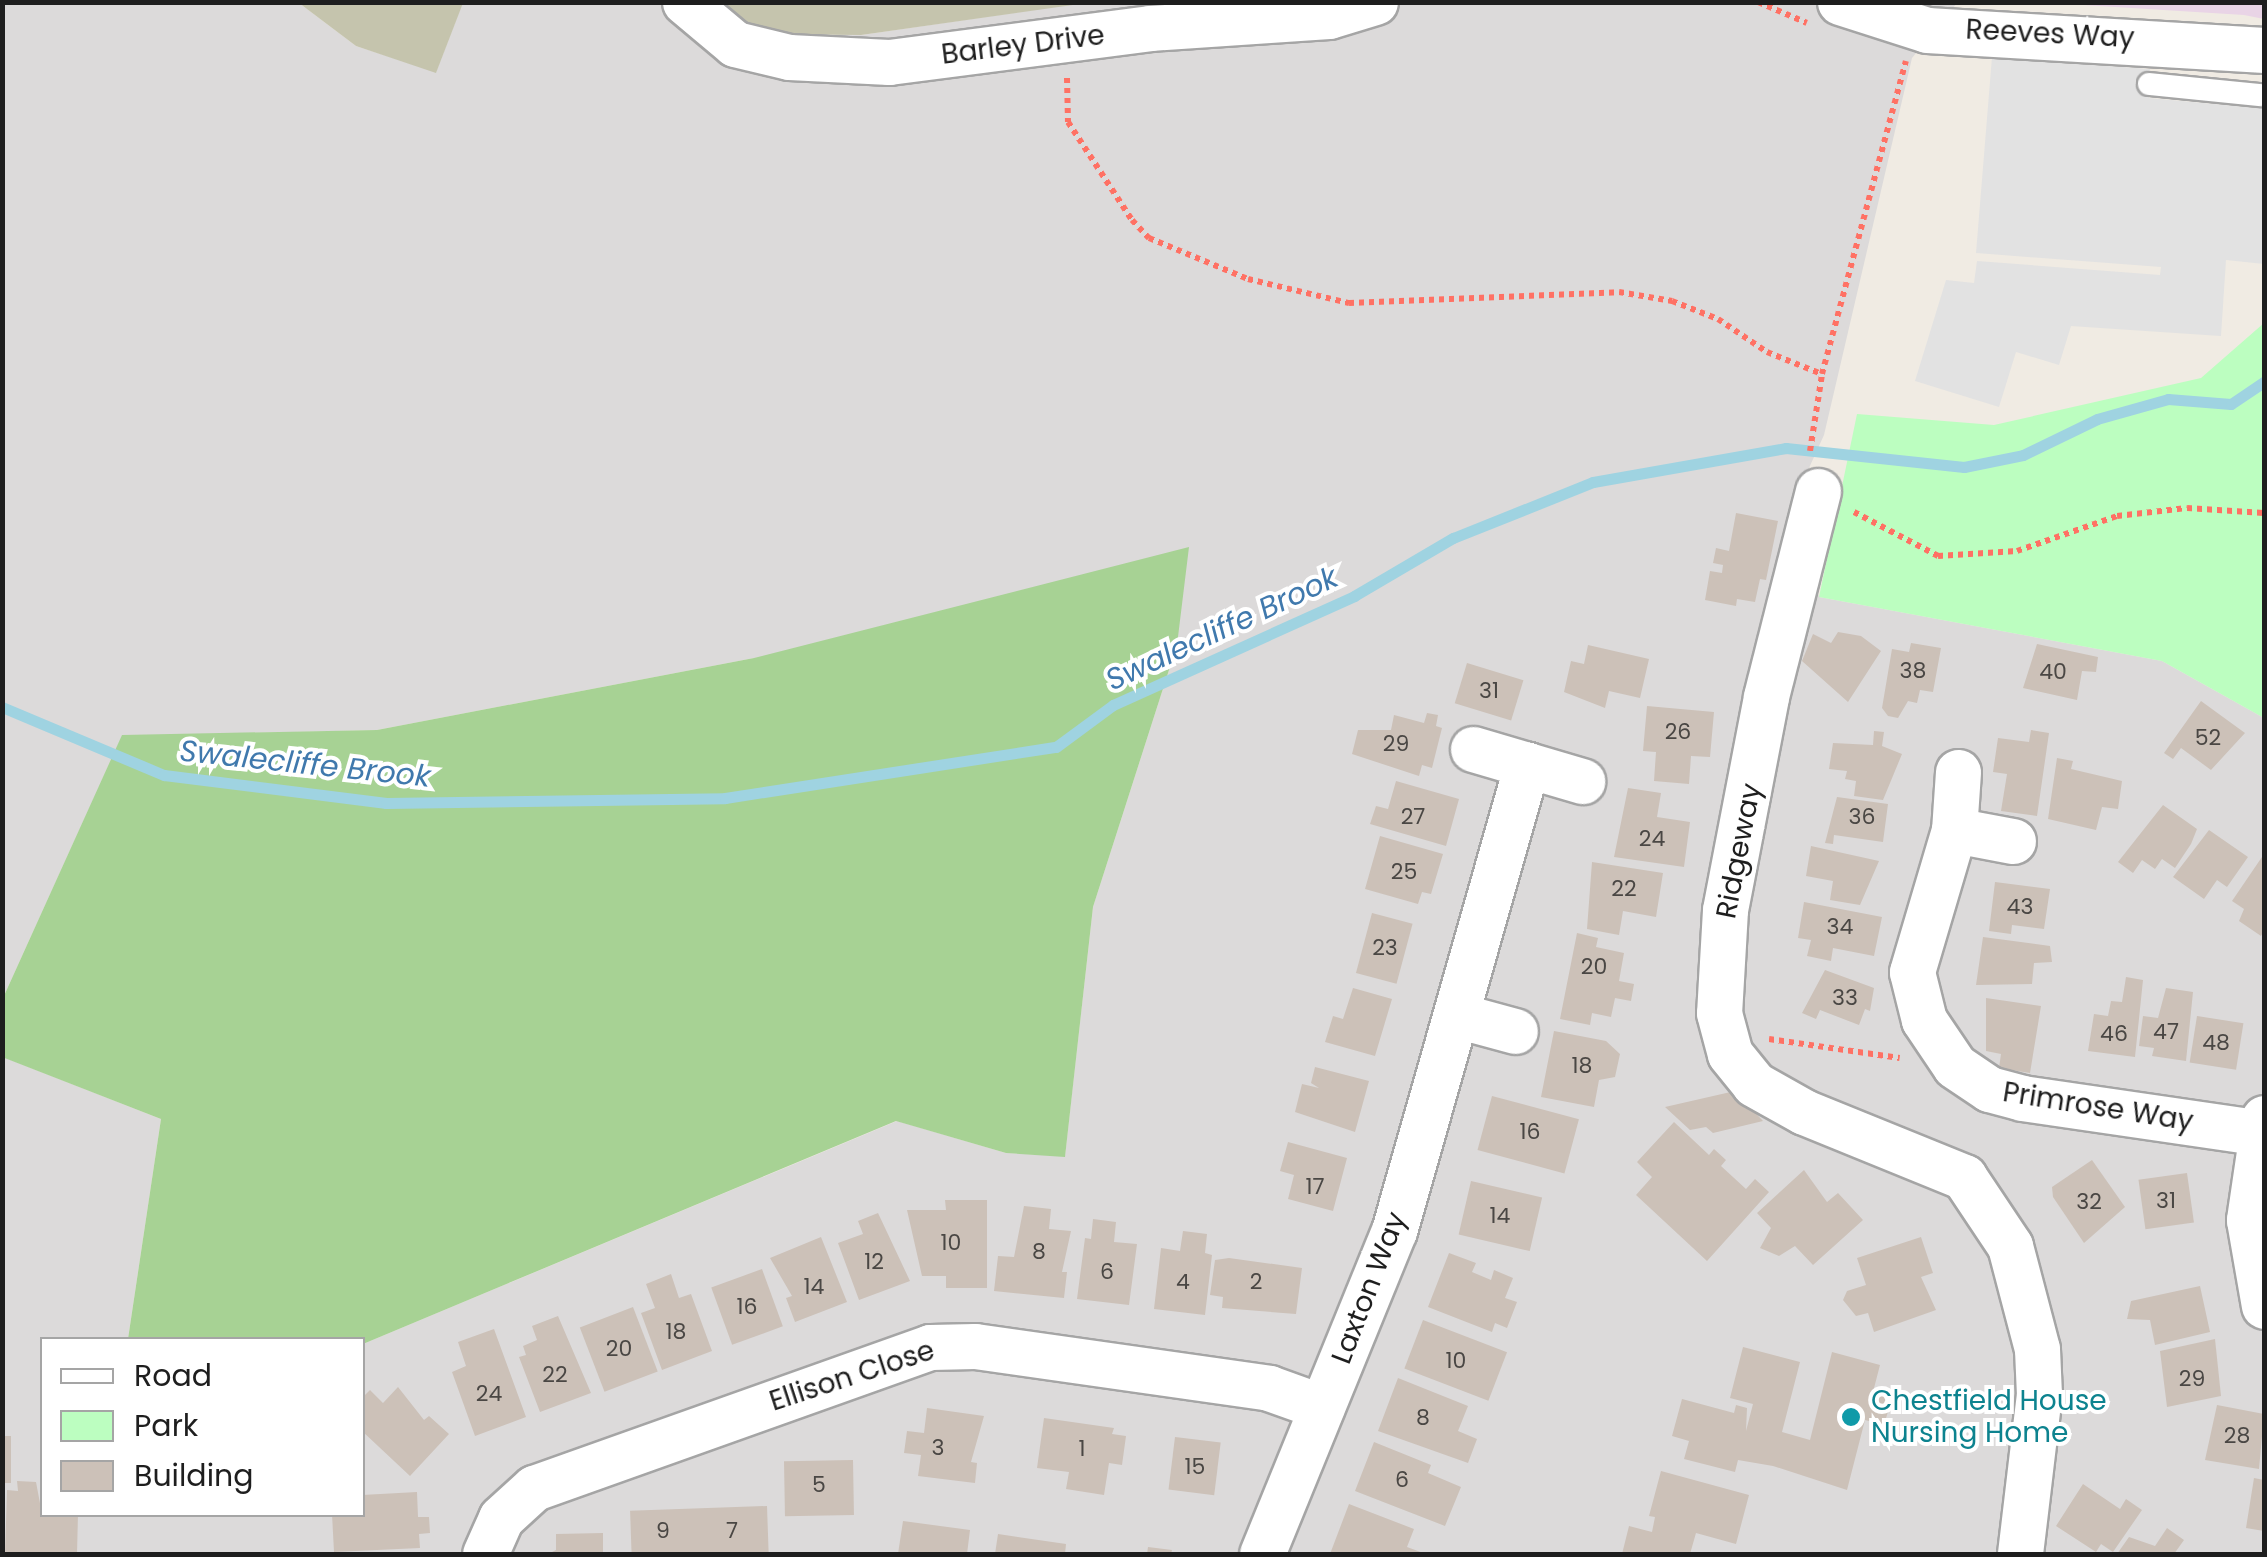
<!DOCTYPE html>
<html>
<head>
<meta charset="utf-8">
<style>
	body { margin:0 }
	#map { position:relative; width:2267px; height:1557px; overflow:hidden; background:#f0ebe3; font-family:Poppins,sans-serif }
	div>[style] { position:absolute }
	.residential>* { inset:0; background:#dcdada }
	.industrial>* { inset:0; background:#e9d4e6 }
	.construction>* { inset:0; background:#c5c4ad }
	.forest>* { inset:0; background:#a7d294 }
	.park>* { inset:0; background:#bcfec0 }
	.parking>* { inset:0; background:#e2e2e2 }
	.stream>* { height:11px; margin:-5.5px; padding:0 5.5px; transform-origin:5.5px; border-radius:5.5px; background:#9fd3e1 }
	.building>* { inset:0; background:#ccc1b8; transform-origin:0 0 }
	.path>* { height:6px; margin-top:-3px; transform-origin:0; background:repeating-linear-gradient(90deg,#ff7164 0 5px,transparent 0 10px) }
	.roads { filter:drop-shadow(2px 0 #a5a5a5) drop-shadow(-2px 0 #a5a5a5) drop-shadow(0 2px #a5a5a5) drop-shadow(0 -2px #a5a5a5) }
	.service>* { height:22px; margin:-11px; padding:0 11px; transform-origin:11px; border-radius:11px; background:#fff }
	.minor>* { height:45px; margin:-22.5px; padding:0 22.5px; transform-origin:22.5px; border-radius:22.5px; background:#fff }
	.dots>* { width:28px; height:28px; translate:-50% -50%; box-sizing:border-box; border:5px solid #fff; border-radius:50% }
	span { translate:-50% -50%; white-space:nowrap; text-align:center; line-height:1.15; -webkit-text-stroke:8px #fff; paint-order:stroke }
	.number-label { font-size:22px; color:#4a4744 }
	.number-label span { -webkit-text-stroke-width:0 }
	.street-label { font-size:28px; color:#1e1e1e }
	.culture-label { font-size:28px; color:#0d838f }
	.left { translate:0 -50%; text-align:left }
	.water-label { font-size:30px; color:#4079ad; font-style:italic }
	.frame { position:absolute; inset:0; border:5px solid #1e1e1e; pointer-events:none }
	.legend { position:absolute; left:40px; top:1337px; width:325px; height:180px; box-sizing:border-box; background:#fff; border:2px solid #a5a5a5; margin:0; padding:12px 18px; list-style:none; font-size:30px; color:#1e1e1e }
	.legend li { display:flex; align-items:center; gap:20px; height:50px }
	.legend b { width:50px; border:2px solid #a5a5a5 }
</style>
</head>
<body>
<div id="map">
	<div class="residential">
		<div style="clip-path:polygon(463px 2px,710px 3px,861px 35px,1088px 2px,1957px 3px,1912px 58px,1824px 435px,1799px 490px,1819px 597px,2162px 661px,2264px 718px,2264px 1554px,3px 1554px,3px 1057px,161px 1119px,128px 1339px,42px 1340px,42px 1514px,362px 1514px,363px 1344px,897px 1121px,1006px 1153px,1065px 1156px,1093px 907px,1177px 645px,754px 658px,377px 730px,122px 736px,3px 998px,3px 3px,299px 3px,356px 46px,436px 72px)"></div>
	</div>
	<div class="industrial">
		<div style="clip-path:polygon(2051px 3px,2264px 3px,2264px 19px,2244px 15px)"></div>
	</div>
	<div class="construction">
		<div style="clip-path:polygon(299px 3px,463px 3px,436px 73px,356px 46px)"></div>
		<div style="clip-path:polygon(710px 3px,1087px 3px,861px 35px,768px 34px)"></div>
	</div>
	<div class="forest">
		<div style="clip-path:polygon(1189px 547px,1177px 645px,1093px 907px,1065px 1157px,1006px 1153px,896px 1121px,363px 1344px,128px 1339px,161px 1119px,2px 1057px,3px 998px,122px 735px,377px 730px,754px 658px)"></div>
	</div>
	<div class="park">
		<div style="clip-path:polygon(2264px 323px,2264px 718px,2162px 661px,1819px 597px,1857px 414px,1994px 425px,2201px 378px)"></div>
	</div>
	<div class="parking">
		<div style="clip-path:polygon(1992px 57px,2150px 69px,2149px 98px,2258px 108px,2264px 80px,2264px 264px,2226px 260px,2221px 336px,2071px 326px,2059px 365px,2016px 352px,1999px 407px,1915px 381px,1946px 280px,1974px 283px,1977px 261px,2160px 275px,2161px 267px,1976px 253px)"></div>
	</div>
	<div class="stream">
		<div style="left:2px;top:707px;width:176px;rotate:22.8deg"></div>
		<div style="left:164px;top:775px;width:224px;rotate:7.2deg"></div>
		<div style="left:386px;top:803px;width:339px;rotate:-0.8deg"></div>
		<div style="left:725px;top:798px;width:335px;rotate:-8.8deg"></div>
		<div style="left:1056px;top:747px;width:71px;rotate:-36.4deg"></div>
		<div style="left:1113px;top:705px;width:265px;rotate:-24.3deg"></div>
		<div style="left:1354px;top:596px;width:115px;rotate:-30.4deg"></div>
		<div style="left:1453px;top:538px;width:151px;rotate:-21.8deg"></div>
		<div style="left:1593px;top:482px;width:196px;rotate:-10deg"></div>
		<div style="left:1786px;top:448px;width:179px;rotate:6.1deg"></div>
		<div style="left:1964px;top:467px;width:60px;rotate:-11.5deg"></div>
		<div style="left:2023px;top:455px;width:82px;rotate:-25.9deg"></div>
		<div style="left:2097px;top:419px;width:74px;rotate:-15.7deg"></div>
		<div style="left:2168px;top:399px;width:63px;rotate:4.5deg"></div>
		<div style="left:2231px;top:404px;width:40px;rotate:-34deg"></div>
	</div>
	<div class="building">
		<div style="clip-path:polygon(1736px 513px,1778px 521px,1766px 580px,1760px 579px,1755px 602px,1737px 599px,1736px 606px,1705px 600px,1710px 571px,1722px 573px,1723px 565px,1713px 563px,1716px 548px,1729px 551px)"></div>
		<div style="clip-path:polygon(1838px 632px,1861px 636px,1881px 651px,1848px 702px,1802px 661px,1813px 634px,1831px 643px)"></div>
		<div style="clip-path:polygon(1911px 643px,1941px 648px,1933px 692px,1920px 690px,1917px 703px,1908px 701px,1898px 718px,1888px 716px,1882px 708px,1892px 649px,1909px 652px)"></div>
		<div style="clip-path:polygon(2037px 644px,2098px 657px,2096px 672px,2082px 671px,2077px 700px,2023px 688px)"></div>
		<div style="clip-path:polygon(1588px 645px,1649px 659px,1640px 698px,1609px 691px,1605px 708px,1564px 692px,1571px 661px,1584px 664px)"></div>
		<div style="left:1467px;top:663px;width:59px;height:42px;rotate:17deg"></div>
		<div style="clip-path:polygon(2201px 701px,2245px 733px,2211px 770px,2181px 748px,2173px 759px,2164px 753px)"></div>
		<div style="clip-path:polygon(1647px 706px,1714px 712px,1710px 757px,1691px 756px,1689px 784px,1654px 781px,1656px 752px,1643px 751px)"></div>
		<div style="clip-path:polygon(1427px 713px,1438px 715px,1436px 726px,1442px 728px,1432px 768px,1422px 765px,1419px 776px,1352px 754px,1358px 730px,1391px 730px,1394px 715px,1424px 723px)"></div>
		<div style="clip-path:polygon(2031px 730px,2049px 733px,2037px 816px,2001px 811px,2007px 774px,1993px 772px,1998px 738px,2029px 742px)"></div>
		<div style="clip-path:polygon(1874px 731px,1884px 732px,1882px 746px,1902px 754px,1883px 800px,1854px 796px,1856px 781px,1845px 779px,1847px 771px,1829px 769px,1833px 743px,1873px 745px)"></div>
		<div style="clip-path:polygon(2057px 758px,2073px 761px,2071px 769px,2122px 781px,2118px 809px,2102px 807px,2096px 830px,2048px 819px)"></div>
		<div style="clip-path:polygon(1396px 781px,1459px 799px,1446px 846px,1370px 824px,1376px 806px,1388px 809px)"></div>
		<div style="clip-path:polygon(1628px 788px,1661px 793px,1657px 817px,1690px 822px,1684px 867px,1614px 857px)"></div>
		<div style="clip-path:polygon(1837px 797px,1888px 804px,1883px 842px,1834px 835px,1833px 844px,1825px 843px)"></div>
		<div style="clip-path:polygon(2163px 805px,2197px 829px,2191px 844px,2175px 868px,2162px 859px,2155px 869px,2142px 860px,2133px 873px,2118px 862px)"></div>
		<div style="clip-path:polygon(2209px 830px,2248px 857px,2227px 887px,2217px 880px,2204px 899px,2173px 877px)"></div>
		<div style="clip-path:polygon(1380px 836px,1443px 854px,1431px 894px,1422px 892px,1418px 904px,1365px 889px)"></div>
		<div style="clip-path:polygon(1811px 846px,1879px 861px,1860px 905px,1830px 900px,1833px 881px,1806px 876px)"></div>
		<div style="clip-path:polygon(2264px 854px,2264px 930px,2261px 936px,2239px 921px,2244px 909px,2232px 901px)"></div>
		<div style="clip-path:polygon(1592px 862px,1663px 873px,1656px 917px,1623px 911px,1619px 935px,1587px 929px)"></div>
		<div style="clip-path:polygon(1995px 882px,2050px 889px,2044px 929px,2012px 925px,2011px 934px,1989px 931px)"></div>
		<div style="clip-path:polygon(1804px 902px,1882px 917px,1874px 956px,1833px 948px,1831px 961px,1807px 956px,1811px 940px,1798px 938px)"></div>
		<div style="left:1372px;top:913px;width:42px;height:62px;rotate:15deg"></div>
		<div style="clip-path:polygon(1577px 933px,1598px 938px,1596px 947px,1624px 953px,1619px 981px,1634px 984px,1631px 1001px,1615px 998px,1611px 1017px,1592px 1013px,1590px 1025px,1560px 1019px)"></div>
		<div style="clip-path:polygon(1983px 937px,2050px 946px,2052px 962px,2034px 963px,2032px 984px,1976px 985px)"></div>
		<div style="clip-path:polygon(1825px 970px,1874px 988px,1870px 1011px,1865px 1009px,1859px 1025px,1820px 1010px,1816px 1019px,1802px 1013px)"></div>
		<div style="clip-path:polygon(2126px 977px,2143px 980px,2135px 1057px,2088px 1051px,2094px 1014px,2108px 1016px,2111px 1001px,2122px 1002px)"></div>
		<div style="clip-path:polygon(1353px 988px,1392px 999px,1375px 1056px,1325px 1042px,1333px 1016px,1343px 1019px)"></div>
		<div style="clip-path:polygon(2166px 988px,2193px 992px,2186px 1061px,2152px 1056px,2154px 1048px,2139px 1046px,2143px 1016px,2158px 1018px)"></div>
		<div style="clip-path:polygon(1986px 998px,2041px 1006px,2030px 1073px,1999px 1068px,2001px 1054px,1986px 1051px)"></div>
		<div style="left:2197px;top:1016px;width:47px;height:47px;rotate:9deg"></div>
		<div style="clip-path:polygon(1554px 1031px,1606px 1041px,1620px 1054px,1615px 1077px,1599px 1080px,1594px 1107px,1541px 1097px)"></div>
		<div style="clip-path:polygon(1315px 1067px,1369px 1081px,1355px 1132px,1295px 1112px,1302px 1084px,1319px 1088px,1311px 1083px)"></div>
		<div style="clip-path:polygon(1735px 1091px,1763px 1121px,1713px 1133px,1706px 1127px,1690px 1130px,1665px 1107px)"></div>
		<div style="left:1492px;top:1096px;width:90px;height:56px;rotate:15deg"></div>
		<div style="clip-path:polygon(1674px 1122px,1709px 1155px,1714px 1149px,1726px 1160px,1721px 1166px,1746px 1189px,1755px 1179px,1769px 1192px,1707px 1261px,1636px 1195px,1652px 1177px,1637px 1162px)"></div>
		<div style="clip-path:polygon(1288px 1142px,1347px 1158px,1333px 1211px,1288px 1199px,1294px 1175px,1280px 1171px)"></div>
		<div style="clip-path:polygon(2092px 1160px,2125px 1207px,2084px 1243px,2053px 1197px,2052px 1187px)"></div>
		<div style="clip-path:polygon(1804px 1170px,1827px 1202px,1838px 1193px,1863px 1220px,1813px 1265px,1795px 1246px,1779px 1256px,1760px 1248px,1771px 1228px,1757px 1213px)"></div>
		<div style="left:2187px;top:1173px;width:50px;height:49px;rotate:82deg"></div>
		<div style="left:1471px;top:1181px;width:73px;height:55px;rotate:13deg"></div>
		<div style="clip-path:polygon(945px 1200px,987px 1200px,987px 1288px,946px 1288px,946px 1276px,922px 1276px,907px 1210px,946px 1210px)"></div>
		<div style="clip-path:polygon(1024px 1206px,1051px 1209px,1049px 1229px,1071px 1231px,1062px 1272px,1067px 1272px,1064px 1298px,994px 1291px,998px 1256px,1014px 1257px)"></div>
		<div style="clip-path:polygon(878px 1213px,910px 1281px,859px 1300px,838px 1243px,863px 1234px,858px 1221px)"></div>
		<div style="clip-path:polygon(1093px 1219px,1116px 1222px,1114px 1242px,1137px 1244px,1129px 1305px,1077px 1299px,1085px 1238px,1091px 1239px)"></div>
		<div style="clip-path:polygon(1183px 1231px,1207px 1234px,1205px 1253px,1212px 1255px,1205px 1315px,1154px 1309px,1161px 1248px,1180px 1251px)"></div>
		<div style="clip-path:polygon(821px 1237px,847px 1302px,795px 1322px,786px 1298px,792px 1296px,770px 1258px)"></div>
		<div style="clip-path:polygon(1921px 1237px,1933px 1273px,1921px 1277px,1936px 1310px,1874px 1332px,1868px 1313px,1856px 1316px,1843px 1300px,1847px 1291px,1866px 1285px,1857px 1258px)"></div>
		<div style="clip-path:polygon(1449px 1253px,1476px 1263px,1472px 1272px,1491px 1280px,1494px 1270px,1513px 1278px,1505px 1298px,1517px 1302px,1507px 1328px,1495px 1323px,1492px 1332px,1428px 1307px)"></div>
		<div style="clip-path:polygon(1229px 1258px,1302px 1268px,1296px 1314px,1222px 1308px,1223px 1297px,1210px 1295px,1215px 1260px)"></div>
		<div style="left:762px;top:1269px;width:61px;height:54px;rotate:70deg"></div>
		<div style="clip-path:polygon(671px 1274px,679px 1298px,691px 1294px,712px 1351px,662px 1370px,641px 1313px,655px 1308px,646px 1284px)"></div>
		<div style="clip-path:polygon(2200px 1286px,2210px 1332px,2155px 1345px,2150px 1320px,2127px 1319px,2131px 1301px)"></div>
		<div style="left:633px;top:1307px;width:69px;height:57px;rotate:69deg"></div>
		<div style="clip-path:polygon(558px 1316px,591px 1393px,540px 1412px,519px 1357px,526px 1355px,523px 1346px,537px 1340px,532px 1326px)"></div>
		<div style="left:1423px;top:1320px;width:90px;height:52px;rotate:21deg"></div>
		<div style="clip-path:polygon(494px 1329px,526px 1417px,475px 1436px,452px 1372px,466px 1366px,458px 1342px)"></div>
		<div style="clip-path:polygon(2215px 1339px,2221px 1396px,2167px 1407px,2160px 1351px)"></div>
		<div style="clip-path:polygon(1743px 1347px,1800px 1362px,1782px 1432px,1810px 1440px,1832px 1352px,1880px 1365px,1873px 1392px,1892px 1398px,1884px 1425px,1865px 1420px,1847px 1490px,1773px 1466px,1738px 1460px,1735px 1472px,1684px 1459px,1689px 1441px,1672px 1436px,1682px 1399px,1734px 1413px,1736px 1405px,1747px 1408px,1746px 1431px,1753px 1404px,1730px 1398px)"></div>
		<div style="clip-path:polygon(1398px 1378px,1468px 1406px,1458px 1431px,1477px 1439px,1468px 1463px,1378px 1431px)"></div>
		<div style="clip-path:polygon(398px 1387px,424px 1420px,429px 1416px,449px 1434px,410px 1476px,362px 1431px,362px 1398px,370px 1390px,383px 1403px)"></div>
		<div style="clip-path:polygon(2217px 1405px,2264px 1414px,2259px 1469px,2205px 1460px)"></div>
		<div style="clip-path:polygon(927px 1408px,984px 1416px,971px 1462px,977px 1463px,975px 1483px,918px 1476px,921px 1455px,904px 1453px,907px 1431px,924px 1433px)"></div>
		<div style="clip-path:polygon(1044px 1418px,1114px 1428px,1112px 1434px,1126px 1436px,1122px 1465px,1109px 1463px,1104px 1495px,1066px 1489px,1069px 1472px,1037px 1468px)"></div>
		<div style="left:2px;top:1436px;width:9px;height:47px"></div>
		<div style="left:1175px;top:1437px;width:46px;height:53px;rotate:7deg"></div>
		<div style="clip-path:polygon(1374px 1442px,1431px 1465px,1428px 1473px,1461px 1487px,1445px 1526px,1355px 1491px)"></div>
		<div style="left:853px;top:1460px;width:55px;height:69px;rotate:89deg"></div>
		<div style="clip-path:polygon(1661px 1471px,1749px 1495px,1736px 1544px,1696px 1533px,1690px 1554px,1622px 1554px,1629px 1526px,1652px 1532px,1655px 1517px,1649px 1516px)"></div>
		<div style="clip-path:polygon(2254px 1478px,2264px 1480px,2264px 1531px,2246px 1528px)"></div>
		<div style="clip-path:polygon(17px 1481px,36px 1482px,42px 1514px,78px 1514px,77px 1554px,5px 1554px,7px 1490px,18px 1491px)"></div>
		<div style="clip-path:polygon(2083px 1484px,2120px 1509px,2126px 1499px,2142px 1510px,2113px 1552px,2101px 1544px,2096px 1552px,2056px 1526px)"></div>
		<div style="clip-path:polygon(417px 1492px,418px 1517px,429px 1517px,430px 1533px,419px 1534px,420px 1548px,334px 1552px,332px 1514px,362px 1514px,362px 1495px)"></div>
		<div style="clip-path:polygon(1349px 1504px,1414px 1529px,1407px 1547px,1426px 1554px,1330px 1554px)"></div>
		<div style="left:767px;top:1506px;width:48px;height:137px;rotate:88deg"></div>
		<div style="clip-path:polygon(903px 1521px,970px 1530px,967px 1554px,898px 1554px)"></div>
		<div style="clip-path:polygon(2167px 1528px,2184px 1540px,2174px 1554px,2117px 1554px,2129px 1537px,2155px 1546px)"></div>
		<div style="clip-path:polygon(603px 1533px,603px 1554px,548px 1554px,556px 1550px,556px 1534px)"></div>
		<div style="clip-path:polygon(998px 1534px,1066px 1544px,1065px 1554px,995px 1554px)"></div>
		<div style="clip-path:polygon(1148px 1547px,1172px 1550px,1171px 1554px,1147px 1554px)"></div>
	</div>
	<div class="path">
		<div style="left:1758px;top:2px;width:53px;rotate:23.2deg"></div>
		<div style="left:1067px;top:78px;width:44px;rotate:88.7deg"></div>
		<div style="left:1068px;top:122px;width:117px;rotate:56.9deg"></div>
		<div style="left:1132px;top:220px;width:25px;rotate:47deg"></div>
		<div style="left:1149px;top:238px;width:107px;rotate:22.5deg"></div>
		<div style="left:1248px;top:279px;width:104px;rotate:13.4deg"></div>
		<div style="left:1349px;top:303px;width:270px;rotate:-2.3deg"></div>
		<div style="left:1619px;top:292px;width:54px;rotate:9.6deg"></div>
		<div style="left:1672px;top:301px;width:49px;rotate:21.4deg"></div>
		<div style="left:1718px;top:319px;width:59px;rotate:34deg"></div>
		<div style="left:1767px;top:352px;width:59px;rotate:21.8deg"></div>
		<div style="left:1810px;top:451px;width:78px;rotate:-81.1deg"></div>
		<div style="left:1822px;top:374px;width:324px;rotate:-75deg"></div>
		<div style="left:1854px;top:512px;width:95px;rotate:27.6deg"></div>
		<div style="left:1938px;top:556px;width:79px;rotate:-3.6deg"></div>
		<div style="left:2017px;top:551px;width:106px;rotate:-19.3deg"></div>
		<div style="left:2117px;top:516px;width:70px;rotate:-6.5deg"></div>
		<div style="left:2187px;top:508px;width:77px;rotate:3.7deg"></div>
		<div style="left:1769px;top:1039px;width:132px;rotate:8.3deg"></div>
	</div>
	<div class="roads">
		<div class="service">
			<div style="left:2149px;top:84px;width:112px;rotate:5.7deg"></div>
		</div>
		<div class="minor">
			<div style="left:685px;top:2px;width:65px;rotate:40deg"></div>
			<div style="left:735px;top:44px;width:56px;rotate:13.5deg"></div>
			<div style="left:789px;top:57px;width:100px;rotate:2.9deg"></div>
			<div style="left:889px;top:62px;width:263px;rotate:-7.4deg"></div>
			<div style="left:1150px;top:28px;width:179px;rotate:-3.8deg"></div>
			<div style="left:1329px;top:16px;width:48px;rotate:-16.9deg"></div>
			<div style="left:1840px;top:2px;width:91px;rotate:17.8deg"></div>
			<div style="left:1927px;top:30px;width:338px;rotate:3.4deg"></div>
			<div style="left:1818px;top:491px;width:212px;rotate:104.2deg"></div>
			<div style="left:1766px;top:697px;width:217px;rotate:100.9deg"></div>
			<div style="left:1725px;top:910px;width:103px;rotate:93.3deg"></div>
			<div style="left:1719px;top:1013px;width:42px;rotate:75deg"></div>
			<div style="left:1730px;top:1054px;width:38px;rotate:51deg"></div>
			<div style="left:1754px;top:1084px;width:57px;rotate:29.2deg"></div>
			<div style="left:1804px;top:1112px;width:173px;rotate:22.1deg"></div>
			<div style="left:1964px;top:1177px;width:83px;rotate:56.3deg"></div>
			<div style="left:2010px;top:1246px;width:106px;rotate:75.3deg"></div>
			<div style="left:2037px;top:1349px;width:45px;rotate:87.5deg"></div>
			<div style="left:2039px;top:1394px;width:161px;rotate:96.8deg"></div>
			<div style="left:1473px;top:749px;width:114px;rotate:16.4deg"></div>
			<div style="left:1958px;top:772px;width:58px;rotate:93.9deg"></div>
			<div style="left:1954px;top:830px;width:148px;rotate:106.5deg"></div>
			<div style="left:1912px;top:972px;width:49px;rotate:76deg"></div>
			<div style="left:1924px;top:1020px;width:55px;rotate:56deg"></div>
			<div style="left:1955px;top:1066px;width:41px;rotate:34.1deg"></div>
			<div style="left:1989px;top:1089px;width:34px;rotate:15deg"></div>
			<div style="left:2022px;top:1098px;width:243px;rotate:8.3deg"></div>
			<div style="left:1954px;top:830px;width:60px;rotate:10.6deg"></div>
			<div style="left:1456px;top:1015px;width:61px;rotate:15.2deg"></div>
			<div style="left:2264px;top:1118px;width:103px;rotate:98.4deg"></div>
			<div style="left:2249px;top:1220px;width:87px;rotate:80.1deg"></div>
			<div style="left:485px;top:1554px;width:39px;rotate:-66deg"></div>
			<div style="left:501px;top:1518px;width:45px;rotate:-42.3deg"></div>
			<div style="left:534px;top:1488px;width:420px;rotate:-19.6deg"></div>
			<div style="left:930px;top:1347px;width:45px;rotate:-1.3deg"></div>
			<div style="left:975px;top:1346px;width:297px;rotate:8.1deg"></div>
			<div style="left:1269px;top:1388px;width:56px;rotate:19.7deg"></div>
			<div style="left:1262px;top:1554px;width:349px;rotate:-67.8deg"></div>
			<div style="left:1394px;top:1231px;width:485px;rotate:-74.1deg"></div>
		</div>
	</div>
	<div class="dots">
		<div style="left:1851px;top:1417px;background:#0f9aa8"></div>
	</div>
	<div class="number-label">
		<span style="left:1913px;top:671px">38</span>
		<span style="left:2053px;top:672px">40</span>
		<span style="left:1489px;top:691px">31</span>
		<span style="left:1678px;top:732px">26</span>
		<span style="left:2208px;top:738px">52</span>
		<span style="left:1396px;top:744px">29</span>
		<span style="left:1413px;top:817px">27</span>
		<span style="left:1862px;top:817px">36</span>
		<span style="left:1652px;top:839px">24</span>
		<span style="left:1404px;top:872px">25</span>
		<span style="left:1624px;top:889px">22</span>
		<span style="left:2020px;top:907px">43</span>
		<span style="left:1840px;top:927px">34</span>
		<span style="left:1385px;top:948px">23</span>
		<span style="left:1594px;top:967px">20</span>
		<span style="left:1845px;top:998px">33</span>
		<span style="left:2166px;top:1032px">47</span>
		<span style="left:2114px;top:1034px">46</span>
		<span style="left:2216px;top:1043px">48</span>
		<span style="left:1582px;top:1066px">18</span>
		<span style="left:1530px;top:1132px">16</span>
		<span style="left:1315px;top:1187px">17</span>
		<span style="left:2166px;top:1201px">31</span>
		<span style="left:2089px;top:1202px">32</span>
		<span style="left:1500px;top:1216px">14</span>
		<span style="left:951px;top:1243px">10</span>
		<span style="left:1039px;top:1252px">8</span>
		<span style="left:874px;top:1262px">12</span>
		<span style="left:1107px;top:1272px">6</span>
		<span style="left:1183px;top:1282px">4</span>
		<span style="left:1256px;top:1282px">2</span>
		<span style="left:814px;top:1287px">14</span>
		<span style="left:747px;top:1307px">16</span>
		<span style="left:676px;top:1332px">18</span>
		<span style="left:619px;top:1349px">20</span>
		<span style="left:1456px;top:1361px">10</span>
		<span style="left:555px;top:1375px">22</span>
		<span style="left:2192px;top:1379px">29</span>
		<span style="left:489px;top:1394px">24</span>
		<span style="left:1423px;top:1418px">8</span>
		<span style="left:2237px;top:1436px">28</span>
		<span style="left:938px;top:1448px">3</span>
		<span style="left:1082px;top:1449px">1</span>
		<span style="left:1195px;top:1467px">15</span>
		<span style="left:1402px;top:1480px">6</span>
		<span style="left:819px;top:1485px">5</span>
		<span style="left:663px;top:1531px">9</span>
		<span style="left:732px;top:1531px">7</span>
	</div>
	<div class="street-label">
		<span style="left:2050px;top:34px;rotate:3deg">Reeves Way</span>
		<span style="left:1023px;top:45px;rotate:-7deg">Barley Drive</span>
		<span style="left:1739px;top:851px;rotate:-79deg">Ridgeway</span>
		<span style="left:2098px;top:1107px;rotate:9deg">Primrose Way</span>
		<span style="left:1369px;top:1288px;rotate:-69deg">Laxton Way</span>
		<span style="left:852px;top:1376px;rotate:-18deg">Ellison Close</span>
	</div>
	<div class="culture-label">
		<span class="left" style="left:1871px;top:1417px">Chestfield House<br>Nursing Home</span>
	</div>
	<div class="water-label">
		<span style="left:1222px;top:629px;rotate:-25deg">Swalecliffe Brook</span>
		<span style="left:305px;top:764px;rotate:6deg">Swalecliffe Brook</span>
	</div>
	<div class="frame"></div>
	<ul class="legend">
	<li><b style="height:12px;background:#fff"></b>Road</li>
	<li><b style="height:28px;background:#bcfec0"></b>Park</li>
	<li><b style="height:28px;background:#ccc1b8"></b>Building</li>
	</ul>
</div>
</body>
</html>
